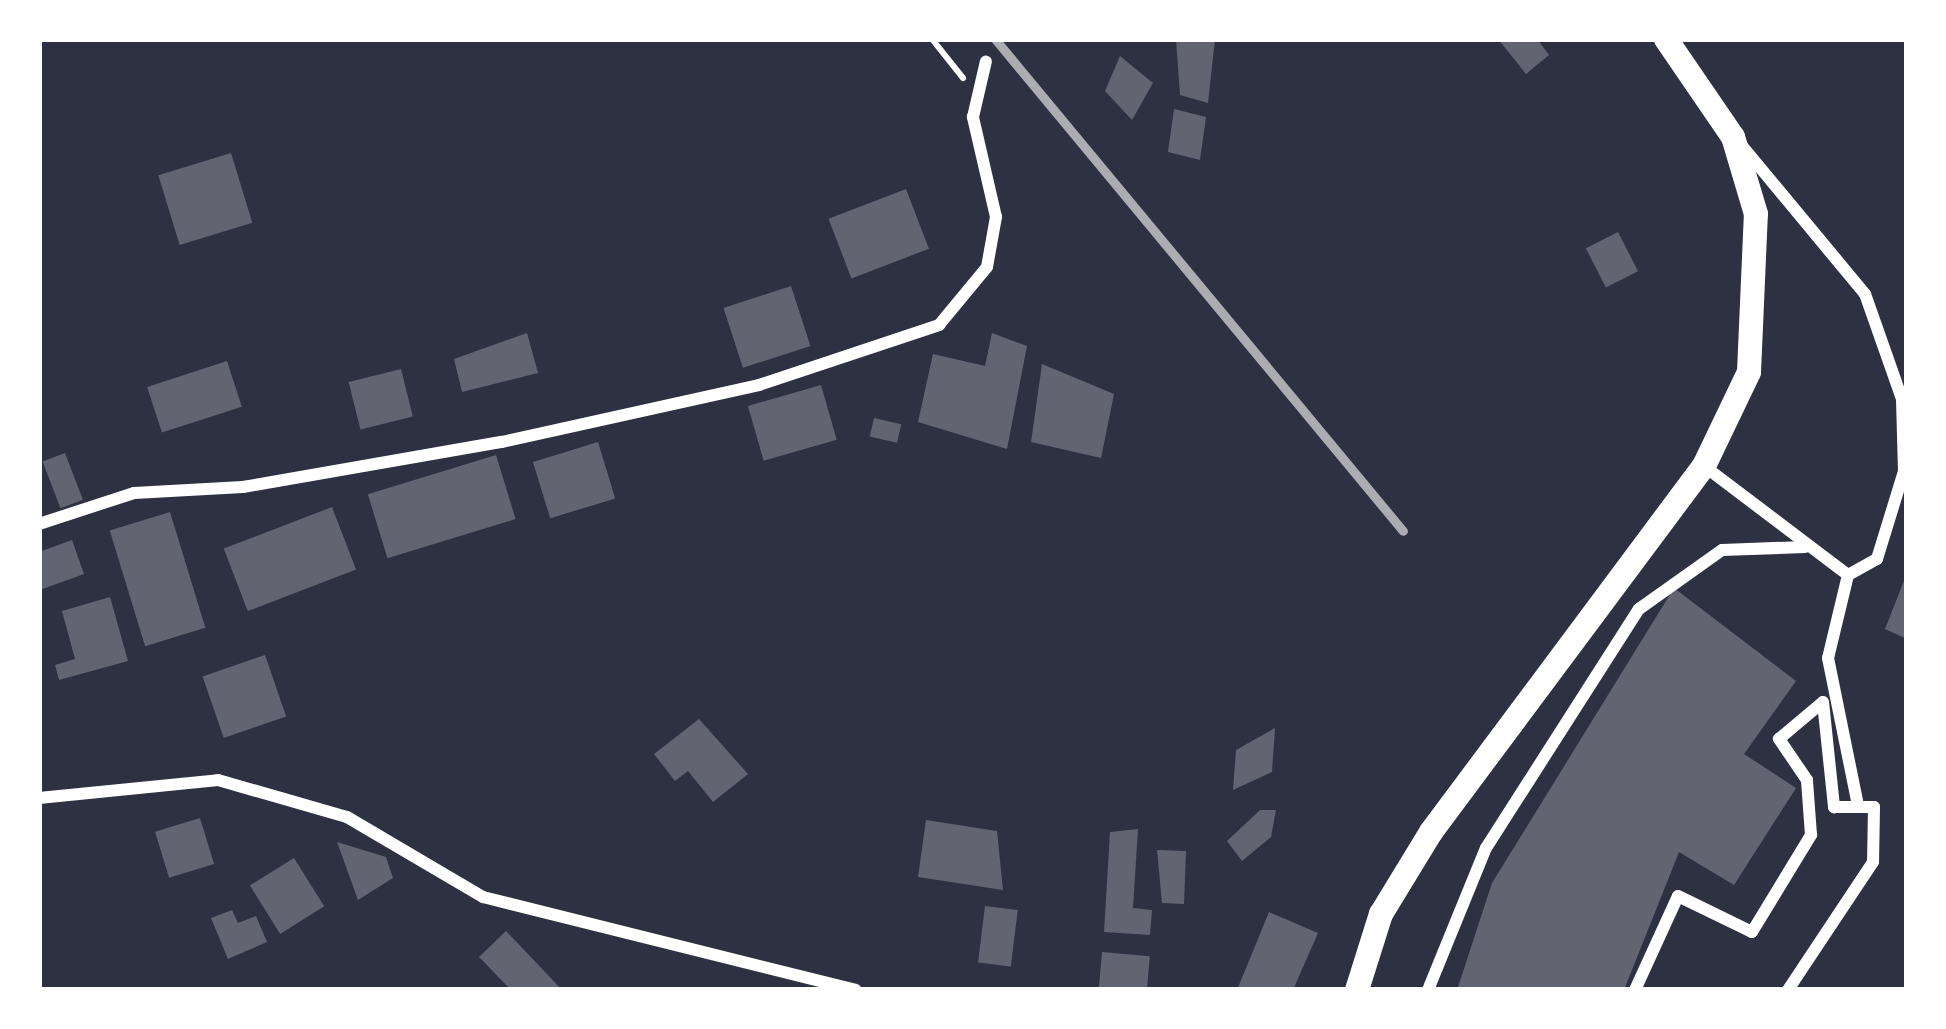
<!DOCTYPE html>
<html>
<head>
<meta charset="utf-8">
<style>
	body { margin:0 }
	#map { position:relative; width:1946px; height:1029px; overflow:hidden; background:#2d3142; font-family:Arial,sans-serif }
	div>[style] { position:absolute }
	.building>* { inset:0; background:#626471; transform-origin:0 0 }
	.path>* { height:6px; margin:-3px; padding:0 3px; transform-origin:3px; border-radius:3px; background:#fff }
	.minor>* { height:12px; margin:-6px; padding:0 6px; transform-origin:6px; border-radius:6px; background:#fff }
	.secondary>* { height:24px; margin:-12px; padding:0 12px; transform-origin:12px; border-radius:12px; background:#fff }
	.rail>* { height:9px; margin:-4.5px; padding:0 4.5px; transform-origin:4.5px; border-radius:4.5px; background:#abadb3 }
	span { translate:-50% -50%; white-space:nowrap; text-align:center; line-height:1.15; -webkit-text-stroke:12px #fff; paint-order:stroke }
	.frame { position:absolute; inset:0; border:42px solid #fff; pointer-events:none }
</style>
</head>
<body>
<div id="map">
	<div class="building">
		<div style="clip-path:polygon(1176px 39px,1215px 39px,1208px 103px,1180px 95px)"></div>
		<div style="clip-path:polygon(1498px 39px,1537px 39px,1549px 55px,1526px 74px)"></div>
		<div style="clip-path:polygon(1120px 56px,1153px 83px,1132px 120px,1105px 91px)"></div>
		<div style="clip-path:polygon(1174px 109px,1206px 117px,1200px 160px,1168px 152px)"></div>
		<div style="left:231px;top:153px;width:73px;height:76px;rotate:73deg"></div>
		<div style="left:906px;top:189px;width:64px;height:83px;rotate:69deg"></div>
		<div style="left:1618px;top:232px;width:44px;height:36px;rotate:63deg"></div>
		<div style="left:791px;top:286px;width:63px;height:71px;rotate:72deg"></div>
		<div style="clip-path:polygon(527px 333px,538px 373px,462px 392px,454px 359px)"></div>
		<div style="clip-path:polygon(992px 333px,1027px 346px,1007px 449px,918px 422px,933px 354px,985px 366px)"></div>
		<div style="left:227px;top:361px;width:48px;height:84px;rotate:72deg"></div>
		<div style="clip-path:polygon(1042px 364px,1114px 394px,1101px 458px,1031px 442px)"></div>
		<div style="left:401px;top:369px;width:49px;height:54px;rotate:76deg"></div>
		<div style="left:821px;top:385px;width:57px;height:76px;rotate:74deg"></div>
		<div style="left:874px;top:418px;width:28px;height:19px;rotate:13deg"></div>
		<div style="left:598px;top:442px;width:59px;height:68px;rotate:73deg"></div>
		<div style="left:65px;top:453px;width:50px;height:24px;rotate:69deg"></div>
		<div style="left:496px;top:455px;width:67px;height:134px;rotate:73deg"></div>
		<div style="left:332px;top:507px;width:67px;height:116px;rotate:69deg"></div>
		<div style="left:170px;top:512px;width:121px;height:63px;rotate:73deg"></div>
		<div style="clip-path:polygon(72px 540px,84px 574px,40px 590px,39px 552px)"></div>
		<div style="clip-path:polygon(1907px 573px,1907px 639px,1885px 629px)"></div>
		<div style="clip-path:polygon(1674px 588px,1796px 681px,1744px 754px,1796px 788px,1734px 885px,1679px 852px,1624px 990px,1457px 990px,1492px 883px)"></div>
		<div style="clip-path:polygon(110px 597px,128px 661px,59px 680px,55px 665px,75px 659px,62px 611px)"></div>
		<div style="left:265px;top:655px;width:65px;height:66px;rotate:71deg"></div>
		<div style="clip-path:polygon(699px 719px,748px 774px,713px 802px,688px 771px,675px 781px,654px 754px)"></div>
		<div style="clip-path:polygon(1275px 728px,1272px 772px,1233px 790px,1236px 750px)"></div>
		<div style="clip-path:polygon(1260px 810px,1276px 810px,1271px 837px,1242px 861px,1227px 841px)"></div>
		<div style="left:200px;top:818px;width:48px;height:47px;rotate:73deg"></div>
		<div style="clip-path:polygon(926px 820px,997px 831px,1003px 890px,918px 877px)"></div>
		<div style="clip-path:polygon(1138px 829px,1133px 908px,1152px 910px,1150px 935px,1104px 932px,1110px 832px)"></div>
		<div style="clip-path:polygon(337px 842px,386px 857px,393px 878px,358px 900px)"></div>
		<div style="clip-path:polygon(1157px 850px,1186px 851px,1184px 904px,1162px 903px)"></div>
		<div style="left:294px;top:858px;width:57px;height:52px;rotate:58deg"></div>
		<div style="left:985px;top:906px;width:33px;height:57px;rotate:7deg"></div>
		<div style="clip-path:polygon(232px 910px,238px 923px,256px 916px,267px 942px,228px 959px,211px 918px)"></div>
		<div style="clip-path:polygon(1269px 912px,1318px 933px,1293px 990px,1237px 990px)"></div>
		<div style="clip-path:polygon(506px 931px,547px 974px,562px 990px,511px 990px,479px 957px)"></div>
		<div style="left:1102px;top:952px;width:48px;height:38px;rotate:5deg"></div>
	</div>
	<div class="path">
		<div style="left:932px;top:39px;width:50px;rotate:51.5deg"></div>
	</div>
	<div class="minor">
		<div style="left:1704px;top:466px;width:181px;rotate:37.1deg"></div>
		<div style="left:1848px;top:575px;width:33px;rotate:-29deg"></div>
		<div style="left:1877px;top:559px;width:92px;rotate:-72.9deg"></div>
		<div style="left:1904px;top:471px;width:72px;rotate:-91.6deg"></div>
		<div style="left:1902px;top:399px;width:111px;rotate:-109.4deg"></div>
		<div style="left:1865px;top:294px;width:192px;rotate:-129.7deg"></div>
		<div style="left:39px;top:524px;width:100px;rotate:-18.1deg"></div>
		<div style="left:134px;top:493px;width:109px;rotate:-3.2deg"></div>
		<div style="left:243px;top:487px;width:263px;rotate:-9.9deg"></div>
		<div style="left:502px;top:442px;width:263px;rotate:-12.5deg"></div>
		<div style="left:759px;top:385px;width:190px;rotate:-18.4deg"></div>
		<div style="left:939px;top:325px;width:75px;rotate:-50.4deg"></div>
		<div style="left:987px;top:267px;width:51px;rotate:-79.8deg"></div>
		<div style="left:996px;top:217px;width:103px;rotate:-103deg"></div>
		<div style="left:973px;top:117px;width:57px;rotate:-76.9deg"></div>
		<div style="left:1848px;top:575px;width:85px;rotate:103.5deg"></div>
		<div style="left:1828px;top:658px;width:146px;rotate:78.5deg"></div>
		<div style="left:39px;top:798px;width:180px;rotate:-5.7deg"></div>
		<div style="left:218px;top:780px;width:134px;rotate:16deg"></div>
		<div style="left:347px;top:817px;width:158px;rotate:30.5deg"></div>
		<div style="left:483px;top:897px;width:384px;rotate:14deg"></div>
		<div style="left:1428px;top:990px;width:153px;rotate:-67.8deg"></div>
		<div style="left:1486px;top:848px;width:284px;rotate:-57.4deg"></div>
		<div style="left:1639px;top:609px;width:102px;rotate:-35.4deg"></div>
		<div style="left:1722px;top:550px;width:83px;rotate:-2.1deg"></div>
		<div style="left:1635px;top:990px;width:103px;rotate:-65.4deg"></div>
		<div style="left:1678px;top:896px;width:82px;rotate:25.9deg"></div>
		<div style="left:1752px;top:932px;width:114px;rotate:-58.7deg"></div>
		<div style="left:1811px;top:835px;width:55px;rotate:-94.2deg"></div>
		<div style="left:1807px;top:780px;width:50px;rotate:-124.3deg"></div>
		<div style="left:1779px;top:739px;width:57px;rotate:-40.1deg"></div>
		<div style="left:1823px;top:702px;width:106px;rotate:84deg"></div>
		<div style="left:1834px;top:807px;width:40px"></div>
		<div style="left:1874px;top:807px;width:55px;rotate:91deg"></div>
		<div style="left:1873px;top:862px;width:154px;rotate:123.6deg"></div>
	</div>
	<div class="secondary">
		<div style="left:1357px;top:990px;width:80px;rotate:-72.5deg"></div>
		<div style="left:1381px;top:914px;width:96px;rotate:-58.6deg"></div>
		<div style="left:1431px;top:832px;width:457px;rotate:-53.3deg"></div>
		<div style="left:1704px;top:466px;width:104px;rotate:-64.4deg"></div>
		<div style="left:1749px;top:372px;width:158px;rotate:-87.5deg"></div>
		<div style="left:1756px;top:214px;width:80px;rotate:-106.6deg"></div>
		<div style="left:1733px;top:137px;width:119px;rotate:-124.4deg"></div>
	</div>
	<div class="rail">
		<div style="left:995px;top:39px;width:639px;rotate:50.33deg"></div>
	</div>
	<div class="frame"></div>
</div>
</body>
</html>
